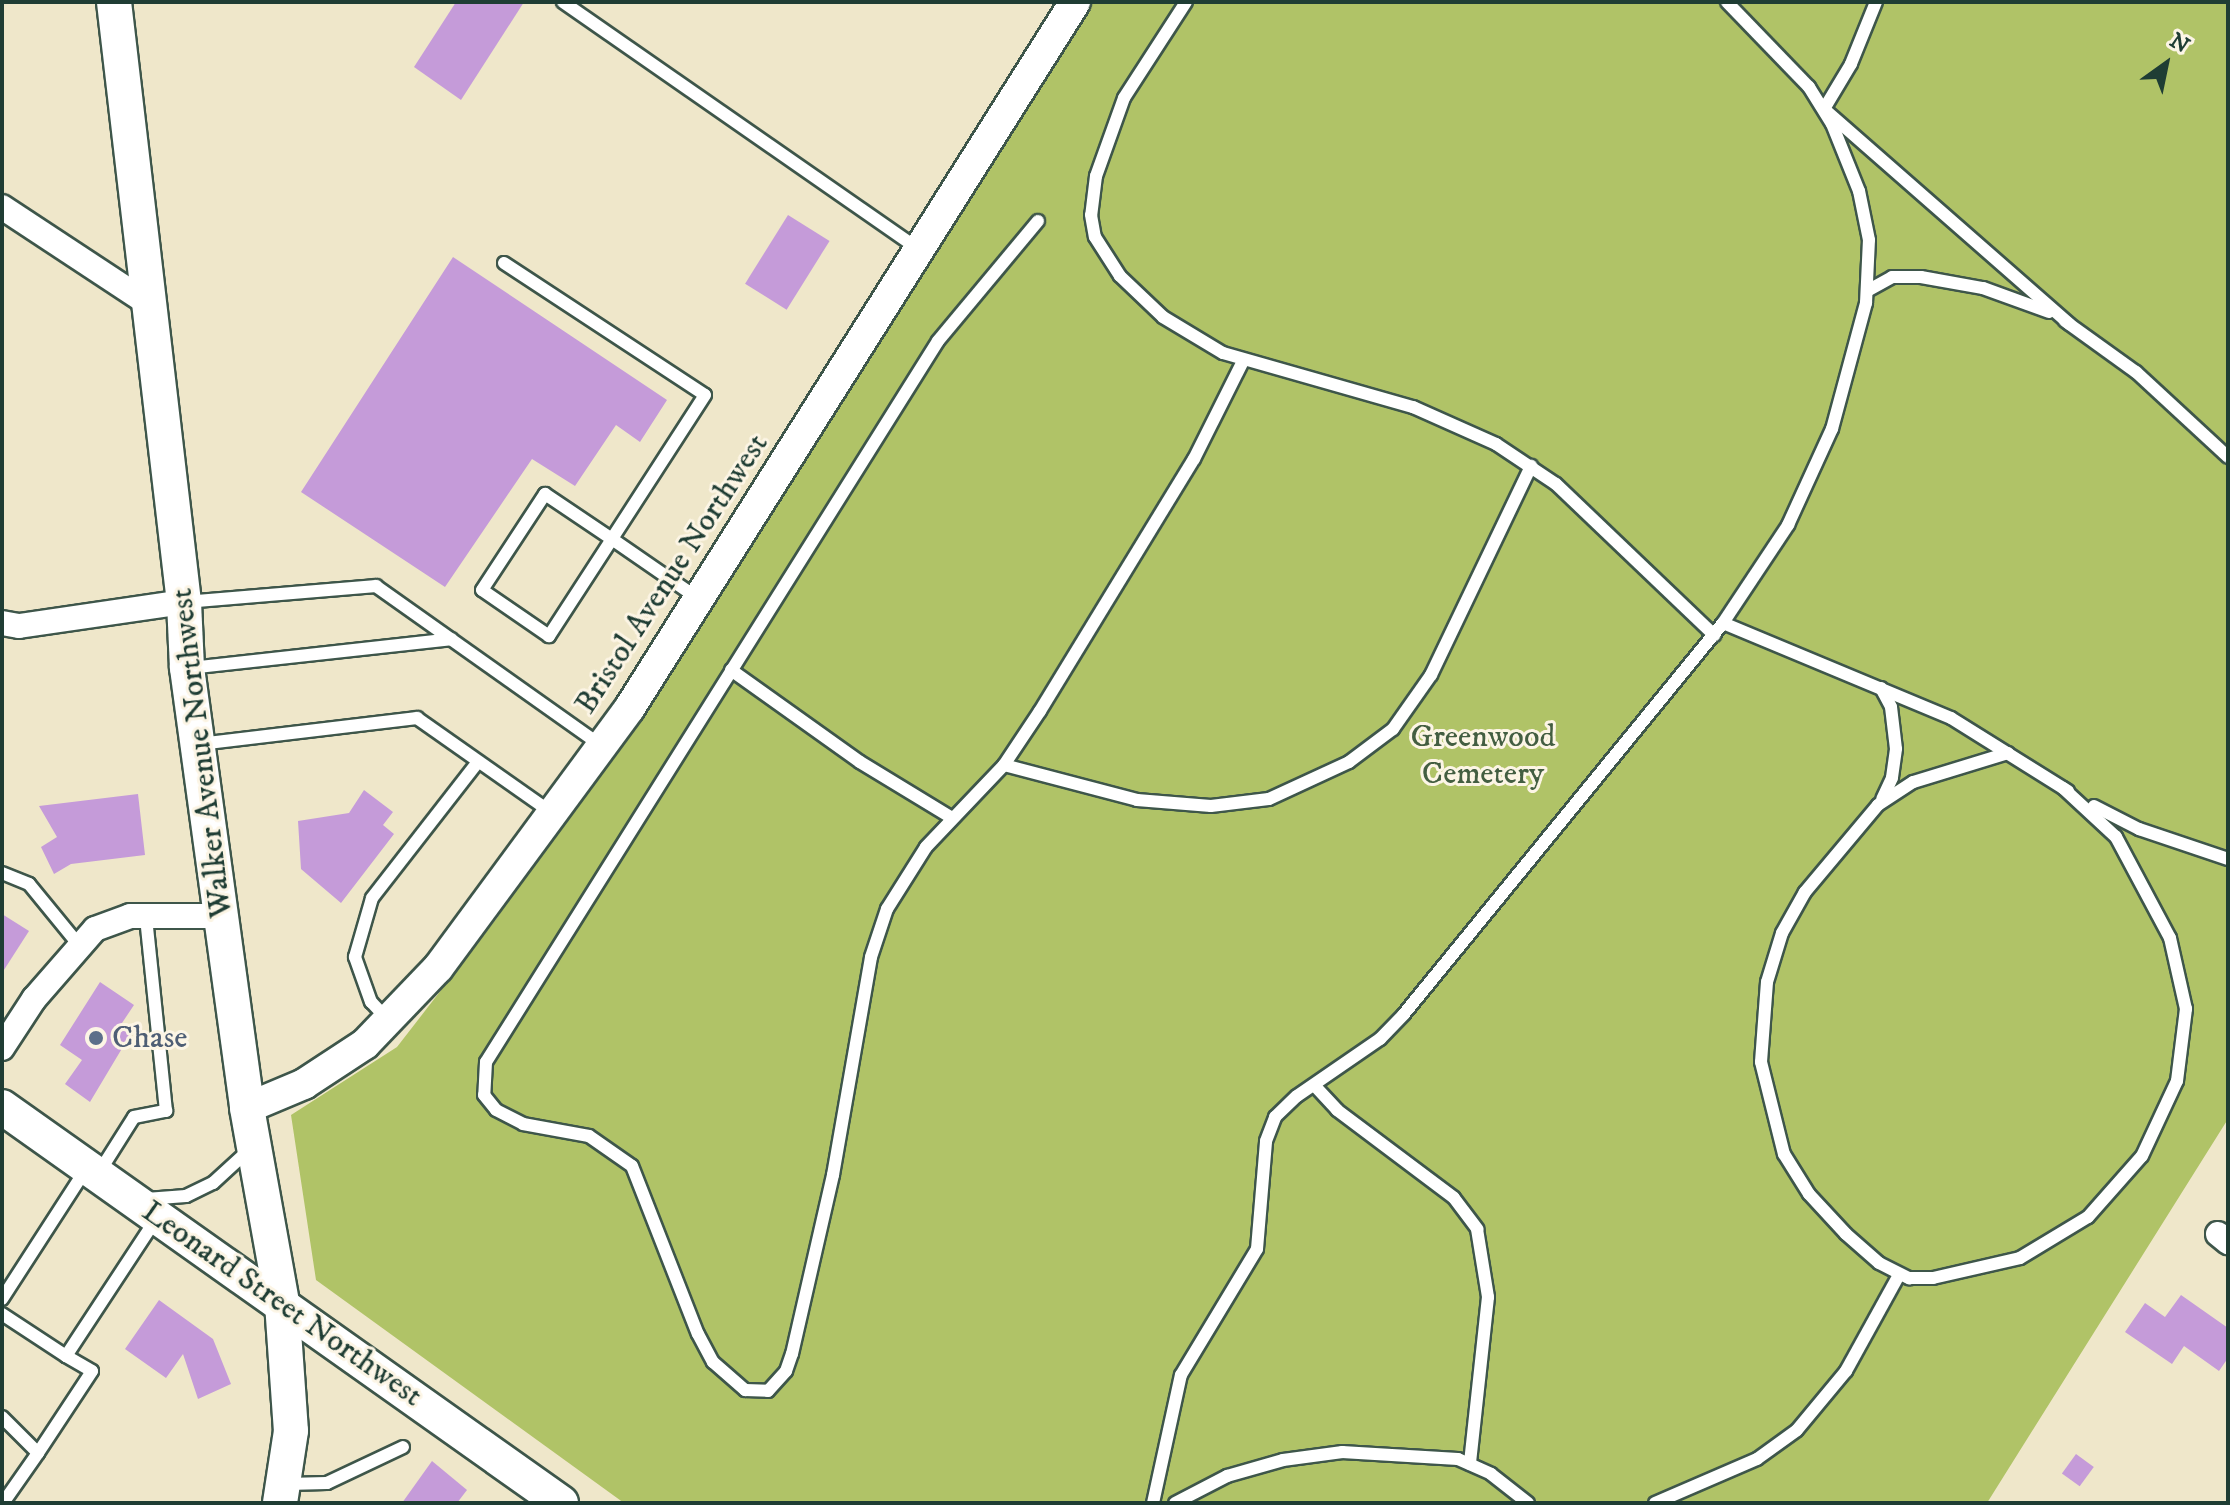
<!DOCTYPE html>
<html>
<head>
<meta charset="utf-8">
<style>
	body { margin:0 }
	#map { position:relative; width:2230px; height:1505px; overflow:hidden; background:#efe7ca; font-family:"IM FELL DW Pica",serif }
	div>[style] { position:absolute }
	.green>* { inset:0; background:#b0c367 }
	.building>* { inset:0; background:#c59bd9; transform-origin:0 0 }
	.roads { filter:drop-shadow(2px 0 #3e564a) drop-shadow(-2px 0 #3e564a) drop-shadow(0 2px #3e564a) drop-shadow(0 -2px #3e564a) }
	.service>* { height:12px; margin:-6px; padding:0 6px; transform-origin:6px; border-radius:6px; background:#fff }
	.minor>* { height:24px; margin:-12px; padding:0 12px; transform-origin:12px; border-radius:12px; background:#fff }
	.tertiary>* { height:30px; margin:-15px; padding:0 15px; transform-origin:15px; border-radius:15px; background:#fff }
	.secondary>* { height:34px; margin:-17px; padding:0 17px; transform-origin:17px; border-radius:17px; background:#fff }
	.dots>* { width:22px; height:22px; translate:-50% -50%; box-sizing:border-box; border:4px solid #fcf5e5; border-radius:50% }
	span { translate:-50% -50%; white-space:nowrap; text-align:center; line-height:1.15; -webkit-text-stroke:6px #fcf5e5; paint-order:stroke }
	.street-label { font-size:32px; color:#1f3d34 }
	.park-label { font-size:32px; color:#435e41 }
	.service-label { font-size:32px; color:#4e5e75 }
	.left { translate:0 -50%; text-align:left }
	.frame { position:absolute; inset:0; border:4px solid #1f3d34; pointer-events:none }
	.north { position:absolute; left:2126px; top:24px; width:80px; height:80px; -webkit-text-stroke:6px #fcf5e5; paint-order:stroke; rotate:33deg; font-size:22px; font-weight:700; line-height:32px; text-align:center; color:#1f3d34 }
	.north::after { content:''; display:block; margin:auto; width:28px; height:36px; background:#1f3d34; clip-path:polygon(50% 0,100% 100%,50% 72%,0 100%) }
</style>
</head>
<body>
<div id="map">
	<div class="green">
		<div style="clip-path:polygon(1078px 2px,2228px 2px,2228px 1119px,1987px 1503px,624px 1503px,316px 1280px,291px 1115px,397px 1047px,497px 918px)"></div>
	</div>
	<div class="building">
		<div style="clip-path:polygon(456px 2px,524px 2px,461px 100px,414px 67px)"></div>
		<div style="left:788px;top:215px;width:49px;height:81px;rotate:32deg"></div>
		<div style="clip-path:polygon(453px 257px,667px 400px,640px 442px,616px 425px,575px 486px,532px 459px,445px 587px,301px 492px)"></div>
		<div style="clip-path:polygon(364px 790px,393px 812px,383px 825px,394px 834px,341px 903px,301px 869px,298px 821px,349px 813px)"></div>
		<div style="clip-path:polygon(138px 794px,145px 855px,71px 864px,54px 874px,41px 847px,57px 837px,39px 806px)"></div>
		<div style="clip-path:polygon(2px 914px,29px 931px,2px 973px)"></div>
		<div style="clip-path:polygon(100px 982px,134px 1005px,122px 1023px,133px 1030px,90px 1102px,65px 1084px,82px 1060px,60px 1045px)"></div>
		<div style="clip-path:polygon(2181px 1295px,2228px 1328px,2228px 1358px,2219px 1371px,2184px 1346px,2172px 1364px,2125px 1332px,2145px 1303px,2165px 1317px)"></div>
		<div style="clip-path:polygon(159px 1300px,213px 1339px,231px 1384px,198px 1399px,183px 1354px,166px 1378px,125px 1349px)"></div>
		<div style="left:2076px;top:1454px;width:22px;height:24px;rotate:36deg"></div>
		<div style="clip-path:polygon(432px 1461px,467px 1490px,457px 1503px,402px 1503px)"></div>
	</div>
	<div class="roads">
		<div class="service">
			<div style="left:563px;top:2px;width:433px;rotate:34.8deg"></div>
			<div style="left:1186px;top:2px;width:114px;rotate:122.9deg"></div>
			<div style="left:1124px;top:98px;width:83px;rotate:109.7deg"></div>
			<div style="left:1096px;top:176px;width:39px;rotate:97deg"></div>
			<div style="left:1091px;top:215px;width:22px;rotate:80deg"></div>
			<div style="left:1095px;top:237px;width:46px;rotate:57.3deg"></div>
			<div style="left:1120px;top:276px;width:59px;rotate:43.6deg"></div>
			<div style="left:1163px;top:317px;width:70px;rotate:31deg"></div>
			<div style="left:1223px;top:353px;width:198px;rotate:15.9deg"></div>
			<div style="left:1413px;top:407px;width:91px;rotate:24deg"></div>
			<div style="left:1496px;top:444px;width:72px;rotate:33.7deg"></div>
			<div style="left:1556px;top:484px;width:219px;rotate:43.7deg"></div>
			<div style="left:1876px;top:2px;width:67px;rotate:112deg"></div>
			<div style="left:1851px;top:64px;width:52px;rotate:121deg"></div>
			<div style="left:1824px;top:109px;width:327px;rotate:41.2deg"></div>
			<div style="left:1038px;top:221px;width:156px;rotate:129.8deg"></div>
			<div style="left:938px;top:341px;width:851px;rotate:122.08deg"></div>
			<div style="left:486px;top:1062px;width:33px;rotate:93deg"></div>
			<div style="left:484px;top:1095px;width:19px;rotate:51deg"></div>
			<div style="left:496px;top:1110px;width:30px;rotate:27deg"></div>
			<div style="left:523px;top:1124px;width:67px;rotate:10.3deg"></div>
			<div style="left:589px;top:1136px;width:52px;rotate:34.9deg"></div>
			<div style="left:632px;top:1166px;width:180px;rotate:68.6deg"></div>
			<div style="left:698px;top:1334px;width:32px;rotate:62deg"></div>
			<div style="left:713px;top:1362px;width:43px;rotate:41.2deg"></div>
			<div style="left:745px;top:1390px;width:23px;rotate:2deg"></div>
			<div style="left:768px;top:1391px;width:27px;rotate:-48deg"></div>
			<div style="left:786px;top:1371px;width:18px;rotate:-71deg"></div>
			<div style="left:792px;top:1354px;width:184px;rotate:-77.1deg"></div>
			<div style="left:833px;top:1175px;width:221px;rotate:-80.1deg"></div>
			<div style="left:871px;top:957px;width:51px;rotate:-71.6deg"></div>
			<div style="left:887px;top:909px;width:73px;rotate:-57.8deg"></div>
			<div style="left:926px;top:847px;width:113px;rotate:-46.4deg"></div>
			<div style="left:1004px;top:765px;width:65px;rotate:-56.3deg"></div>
			<div style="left:1040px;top:711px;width:295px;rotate:-58.6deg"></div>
			<div style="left:1194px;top:459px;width:110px;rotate:-63.4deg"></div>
			<div style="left:504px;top:263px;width:240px;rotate:33.3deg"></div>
			<div style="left:705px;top:395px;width:171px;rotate:122.9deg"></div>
			<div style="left:612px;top:539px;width:106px;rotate:34.6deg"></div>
			<div style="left:1867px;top:291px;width:29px;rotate:-29deg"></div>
			<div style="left:1892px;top:277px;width:29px"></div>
			<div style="left:1921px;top:277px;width:63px;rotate:10.1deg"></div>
			<div style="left:1983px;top:288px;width:70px;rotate:20deg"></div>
			<div style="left:2065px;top:321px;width:87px;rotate:35.7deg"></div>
			<div style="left:2136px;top:372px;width:125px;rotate:42.7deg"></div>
			<div style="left:545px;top:494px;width:81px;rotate:33.9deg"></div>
			<div style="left:612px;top:539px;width:116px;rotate:123deg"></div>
			<div style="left:549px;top:636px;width:81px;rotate:-145.5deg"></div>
			<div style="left:482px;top:590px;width:115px;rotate:-56.7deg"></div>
			<div style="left:185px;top:602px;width:192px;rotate:-4.8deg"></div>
			<div style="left:376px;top:586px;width:277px;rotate:35.3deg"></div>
			<div style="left:1723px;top:623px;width:247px;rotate:22.6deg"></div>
			<div style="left:1951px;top:718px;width:138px;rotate:32deg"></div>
			<div style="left:190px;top:668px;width:263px;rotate:-6.3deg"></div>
			<div style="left:731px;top:670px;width:158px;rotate:35.5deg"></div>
			<div style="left:860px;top:762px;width:108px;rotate:31.3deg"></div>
			<div style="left:1881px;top:688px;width:21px;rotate:62deg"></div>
			<div style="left:1891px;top:707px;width:42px;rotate:83.2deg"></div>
			<div style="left:1896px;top:749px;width:29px;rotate:98deg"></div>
			<div style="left:1892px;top:778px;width:23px;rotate:115deg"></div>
			<div style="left:199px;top:744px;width:220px;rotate:-6.8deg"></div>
			<div style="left:417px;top:718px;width:165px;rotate:35.1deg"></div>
			<div style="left:2008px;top:753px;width:99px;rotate:163deg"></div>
			<div style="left:1913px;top:782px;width:42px;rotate:146.7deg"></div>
			<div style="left:1878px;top:805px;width:114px;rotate:130deg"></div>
			<div style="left:1805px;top:892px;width:47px;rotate:119.3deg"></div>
			<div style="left:1782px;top:933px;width:51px;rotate:107deg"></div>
			<div style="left:1767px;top:982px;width:80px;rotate:94.3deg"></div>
			<div style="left:1761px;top:1062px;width:95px;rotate:76deg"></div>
			<div style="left:1784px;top:1154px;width:47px;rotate:58deg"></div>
			<div style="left:1809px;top:1194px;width:54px;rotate:47.2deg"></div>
			<div style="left:1846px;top:1234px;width:44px;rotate:41.3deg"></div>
			<div style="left:1879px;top:1263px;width:34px;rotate:27deg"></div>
			<div style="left:1909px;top:1278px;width:24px"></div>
			<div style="left:1933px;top:1278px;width:89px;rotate:-12.9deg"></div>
			<div style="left:2020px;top:1258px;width:79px;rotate:-31.1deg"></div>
			<div style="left:2088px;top:1217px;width:81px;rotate:-48.5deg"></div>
			<div style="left:2142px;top:1156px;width:83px;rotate:-65deg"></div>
			<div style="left:2177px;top:1081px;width:73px;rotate:-82.9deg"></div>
			<div style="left:2186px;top:1009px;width:73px;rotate:-102.7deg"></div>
			<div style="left:2170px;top:938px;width:115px;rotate:-118.1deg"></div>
			<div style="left:2116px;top:837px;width:72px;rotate:-137.2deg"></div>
			<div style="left:1004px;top:765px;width:138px;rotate:14.7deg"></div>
			<div style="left:1137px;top:800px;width:74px;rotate:4.6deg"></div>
			<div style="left:1211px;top:806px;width:58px;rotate:-6.9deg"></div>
			<div style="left:1269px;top:799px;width:88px;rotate:-24.8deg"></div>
			<div style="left:1349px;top:762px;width:55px;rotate:-36.9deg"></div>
			<div style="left:1393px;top:729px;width:66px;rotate:-54.9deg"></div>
			<div style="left:1431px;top:675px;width:232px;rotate:-64.4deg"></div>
			<div style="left:2094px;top:806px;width:51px;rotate:27.1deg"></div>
			<div style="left:2139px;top:829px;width:94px;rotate:18.6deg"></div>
			<div style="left:2px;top:873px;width:29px;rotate:22deg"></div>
			<div style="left:29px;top:884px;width:79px;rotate:50.7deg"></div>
			<div style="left:389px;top:1021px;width:26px;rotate:-133deg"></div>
			<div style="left:371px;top:1002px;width:48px;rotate:-109.6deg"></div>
			<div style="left:355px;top:957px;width:61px;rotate:-73.9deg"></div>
			<div style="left:372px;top:898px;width:172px;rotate:-52.1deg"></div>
			<div style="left:1314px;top:1085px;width:34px;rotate:47deg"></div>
			<div style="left:1337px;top:1110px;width:146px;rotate:36.9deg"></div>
			<div style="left:1454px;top:1198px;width:39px;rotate:53deg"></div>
			<div style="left:1477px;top:1229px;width:69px;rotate:80.8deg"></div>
			<div style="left:1488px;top:1297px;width:168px;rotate:96.2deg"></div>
			<div style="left:98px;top:1174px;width:67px;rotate:-57.7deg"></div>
			<div style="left:134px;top:1117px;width:33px;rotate:-11deg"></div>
			<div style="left:166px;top:1111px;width:196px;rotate:-95.9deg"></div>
			<div style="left:146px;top:1199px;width:40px;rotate:-4.3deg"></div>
			<div style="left:186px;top:1196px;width:30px;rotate:-26deg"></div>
			<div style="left:213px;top:1183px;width:52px;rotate:-42.6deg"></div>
			<div style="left:2px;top:1299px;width:155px;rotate:-57.1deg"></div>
			<div style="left:2px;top:1314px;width:77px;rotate:33.3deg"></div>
			<div style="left:2px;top:1417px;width:51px;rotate:45deg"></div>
			<div style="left:38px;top:1453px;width:61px;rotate:125deg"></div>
			<div style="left:38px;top:1453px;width:98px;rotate:-56.6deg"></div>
			<div style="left:92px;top:1371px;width:30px;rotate:-150deg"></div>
			<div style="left:66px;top:1356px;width:164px;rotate:-56.7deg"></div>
			<div style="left:286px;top:1484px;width:41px;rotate:-1.4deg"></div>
			<div style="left:327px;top:1483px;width:84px;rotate:-25.3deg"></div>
			<div style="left:1153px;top:1503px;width:131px;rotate:-77.7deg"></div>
			<div style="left:1181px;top:1375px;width:147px;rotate:-58.9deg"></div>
			<div style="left:1257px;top:1249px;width:108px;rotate:-85.2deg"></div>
			<div style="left:1266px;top:1141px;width:26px;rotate:-69deg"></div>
			<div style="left:1275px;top:1117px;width:30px;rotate:-44deg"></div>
			<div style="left:1297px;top:1096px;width:101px;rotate:-34.5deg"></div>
			<div style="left:1380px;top:1039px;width:35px;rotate:-46deg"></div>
			<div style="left:1404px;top:1014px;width:505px;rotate:-50.79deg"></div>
			<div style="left:1723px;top:623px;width:118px;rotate:-56.4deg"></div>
			<div style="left:1788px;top:525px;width:106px;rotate:-65.4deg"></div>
			<div style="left:1832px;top:429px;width:131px;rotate:-74.9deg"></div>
			<div style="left:1866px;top:303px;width:63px;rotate:-87.3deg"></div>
			<div style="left:1869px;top:240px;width:50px;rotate:-101.5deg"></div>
			<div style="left:1859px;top:191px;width:72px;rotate:-111.9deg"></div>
			<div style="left:1832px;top:124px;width:44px;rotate:-121.9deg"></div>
			<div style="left:1809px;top:87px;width:118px;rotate:-134deg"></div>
			<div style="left:1175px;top:1503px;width:59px;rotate:-27.4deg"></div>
			<div style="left:1227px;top:1476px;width:58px;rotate:-15.9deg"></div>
			<div style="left:1283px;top:1460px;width:60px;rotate:-7.7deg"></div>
			<div style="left:1342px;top:1452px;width:116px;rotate:3.5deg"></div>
			<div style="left:1458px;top:1459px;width:36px;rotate:24deg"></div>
			<div style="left:1491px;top:1474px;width:47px;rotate:38.1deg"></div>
			<div style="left:1655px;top:1503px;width:111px;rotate:-23.3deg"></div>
			<div style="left:1757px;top:1459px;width:49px;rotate:-35.9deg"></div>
			<div style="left:1797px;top:1430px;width:77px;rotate:-50.3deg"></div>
			<div style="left:1846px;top:1371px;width:110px;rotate:-61.1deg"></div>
		</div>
		<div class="minor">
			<div style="left:2px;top:207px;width:176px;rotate:33.4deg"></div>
			<div style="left:2px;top:623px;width:17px;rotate:10deg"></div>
			<div style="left:19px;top:626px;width:167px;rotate:-8.3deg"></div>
			<div style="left:2px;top:1048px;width:59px;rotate:-56.9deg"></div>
			<div style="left:34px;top:999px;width:93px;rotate:-48.9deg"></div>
			<div style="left:95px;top:929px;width:37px;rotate:-20deg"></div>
			<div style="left:130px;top:916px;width:92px"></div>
			<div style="left:2218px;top:1234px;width:13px;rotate:39deg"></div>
		</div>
		<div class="tertiary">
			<div style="left:247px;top:1108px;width:62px;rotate:-22.8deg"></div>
			<div style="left:304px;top:1084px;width:73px;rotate:-33.3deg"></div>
			<div style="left:365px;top:1044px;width:105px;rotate:-46.2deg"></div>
			<div style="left:438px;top:968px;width:322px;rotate:-53.6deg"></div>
			<div style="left:629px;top:709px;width:836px;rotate:-57.75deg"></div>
		</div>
		<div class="secondary">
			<div style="left:114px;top:2px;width:604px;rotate:83.35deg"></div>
			<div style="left:184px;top:602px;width:66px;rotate:87.4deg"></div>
			<div style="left:187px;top:668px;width:444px;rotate:82.2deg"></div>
			<div style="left:247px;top:1108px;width:198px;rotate:79.8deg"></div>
			<div style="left:282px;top:1303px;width:128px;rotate:86deg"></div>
			<div style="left:291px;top:1431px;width:73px;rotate:98.7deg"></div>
			<div style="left:2px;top:1107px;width:685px;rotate:35.31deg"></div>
		</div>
	</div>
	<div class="dots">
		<div style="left:96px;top:1038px;background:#5c6f8a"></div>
	</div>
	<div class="street-label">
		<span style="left:672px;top:574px;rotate:-57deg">Bristol Avenue Northwest</span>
		<span style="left:202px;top:753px;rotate:-97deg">Walker Avenue Northwest</span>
		<span style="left:282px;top:1304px;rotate:35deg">Leonard Street Northwest</span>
	</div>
	<div class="park-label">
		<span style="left:1483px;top:756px">Greenwood<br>Cemetery</span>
	</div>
	<div class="service-label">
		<span class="left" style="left:112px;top:1038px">Chase</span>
	</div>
	<div class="frame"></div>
	<div class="north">N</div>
</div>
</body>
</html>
